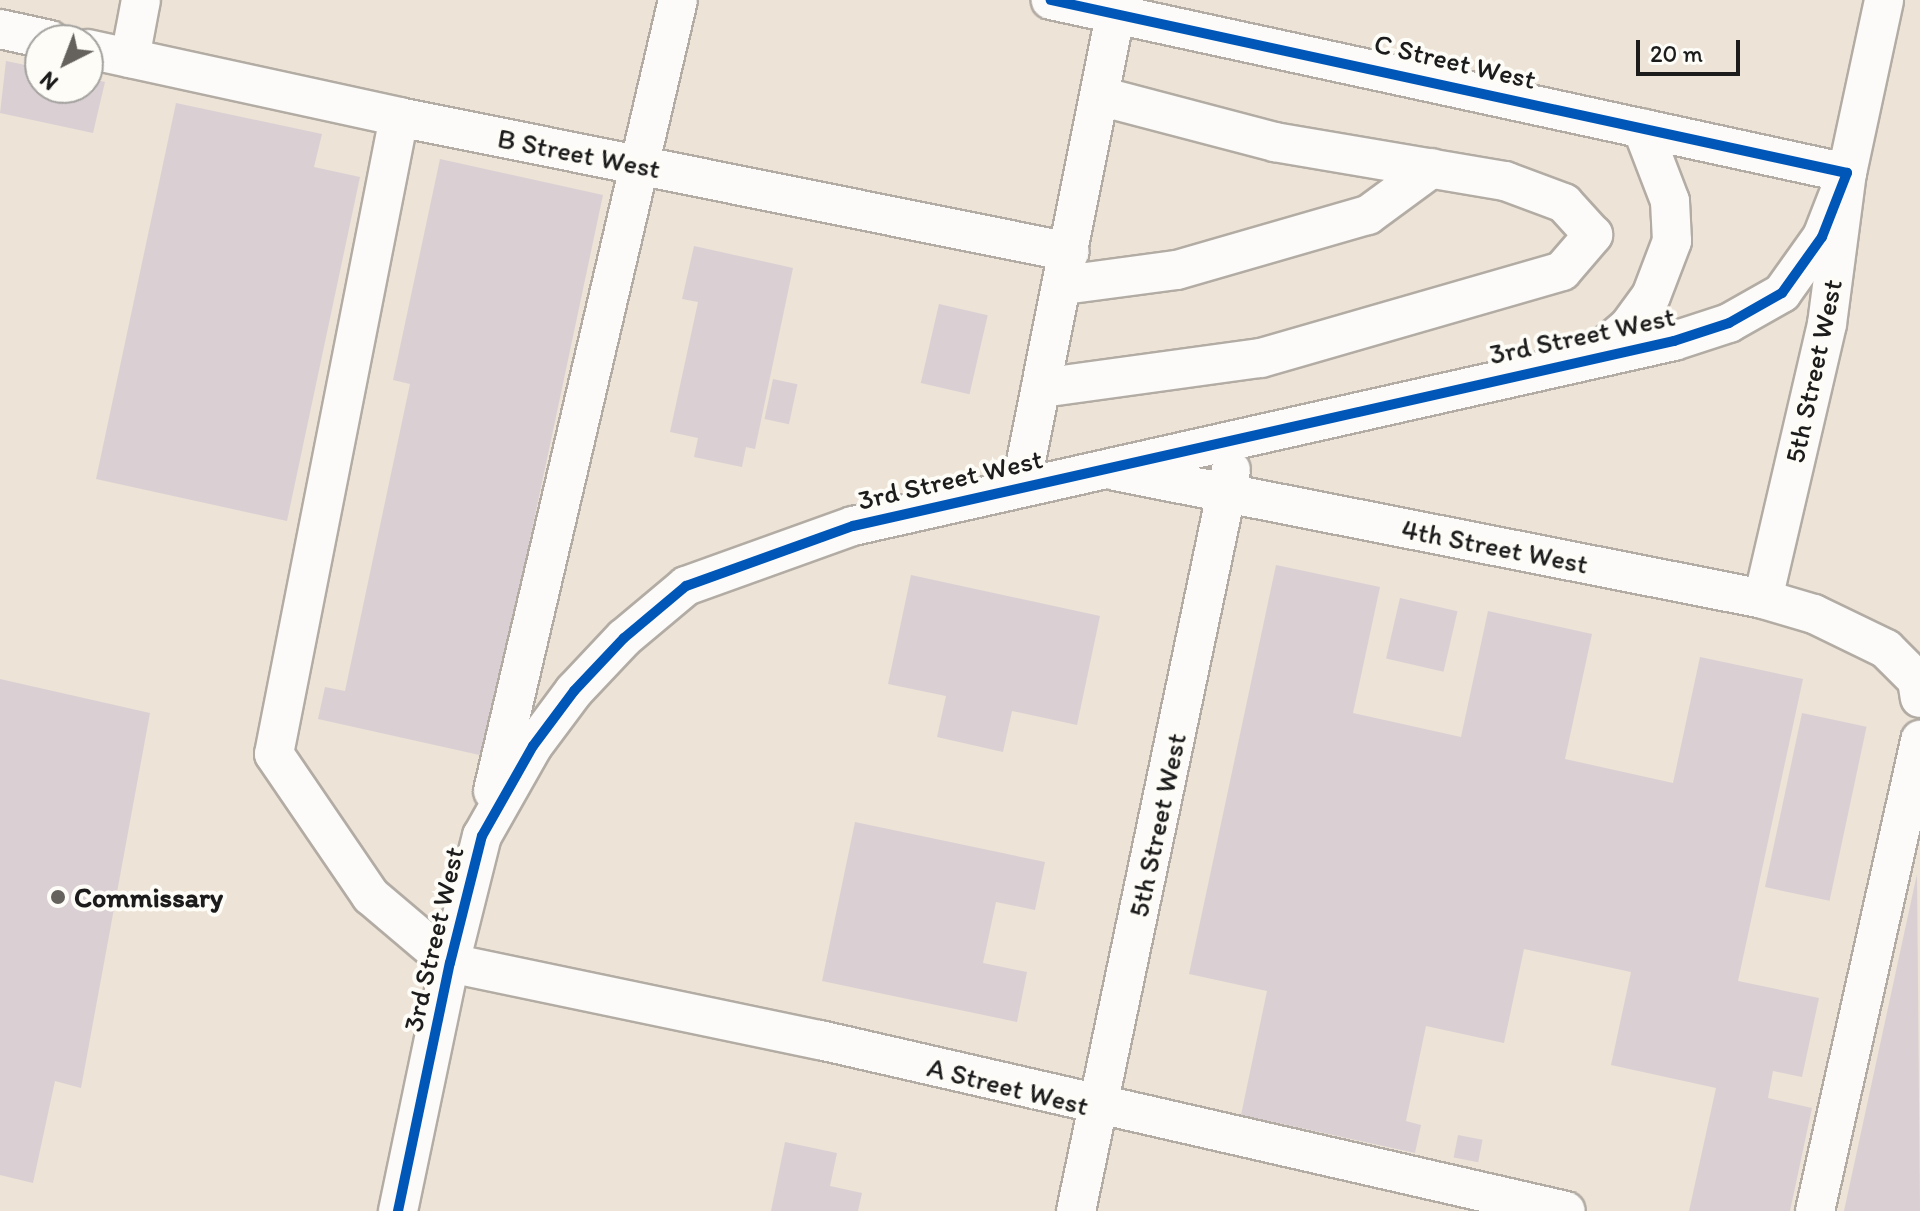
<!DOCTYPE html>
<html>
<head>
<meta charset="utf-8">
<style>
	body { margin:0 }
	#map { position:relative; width:1920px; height:1211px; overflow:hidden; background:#ede3d6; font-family:Itim,sans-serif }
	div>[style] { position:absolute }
	.building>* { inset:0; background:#dad0d4; transform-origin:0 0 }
	.roads { filter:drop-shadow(2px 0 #b2aca4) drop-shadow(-2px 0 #b2aca4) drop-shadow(0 2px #b2aca4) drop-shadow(0 -2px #b2aca4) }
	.minor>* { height:38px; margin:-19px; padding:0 19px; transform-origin:19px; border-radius:19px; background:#fcfbf9 }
	.cycleway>* { height:10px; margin:-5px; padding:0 5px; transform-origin:5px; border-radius:5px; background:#0057b8 }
	.dots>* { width:22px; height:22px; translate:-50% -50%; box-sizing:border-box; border:4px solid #fdfcf7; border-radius:50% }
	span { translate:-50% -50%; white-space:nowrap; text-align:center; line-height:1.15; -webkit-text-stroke:8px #fdfcf7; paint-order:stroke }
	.street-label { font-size:28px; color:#1c1c1c }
	.poi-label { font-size:28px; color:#1c1c1c; font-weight:700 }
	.left { translate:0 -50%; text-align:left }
	.north { position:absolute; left:24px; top:24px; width:80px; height:80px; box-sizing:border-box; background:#fdfcf7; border:2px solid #a3a29f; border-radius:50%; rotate:222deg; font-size:22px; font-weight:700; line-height:32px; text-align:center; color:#1c1c1c }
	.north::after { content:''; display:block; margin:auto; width:28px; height:36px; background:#65625d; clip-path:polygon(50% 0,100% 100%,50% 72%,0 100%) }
	.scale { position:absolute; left:1636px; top:40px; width:104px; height:36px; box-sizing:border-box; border:4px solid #1c1c1c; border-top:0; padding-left:10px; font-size:24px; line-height:28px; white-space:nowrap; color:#1c1c1c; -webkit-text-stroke:6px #fdfcf7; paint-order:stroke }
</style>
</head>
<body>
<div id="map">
	<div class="building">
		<div style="clip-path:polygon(6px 61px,40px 68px,40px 88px,88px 88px,88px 78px,105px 82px,93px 133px,0 113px)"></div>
		<div style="clip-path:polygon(176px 103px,322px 134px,314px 167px,360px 177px,287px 521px,96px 479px)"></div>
		<div style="clip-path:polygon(440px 159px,603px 195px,484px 756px,318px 719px,325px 687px,345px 691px,410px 384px,393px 380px)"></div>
		<div style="clip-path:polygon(694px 246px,793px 268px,755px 449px,746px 447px,742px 467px,694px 457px,698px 438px,670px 432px,698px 302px,682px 299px)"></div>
		<div style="left:939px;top:304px;width:50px;height:81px;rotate:13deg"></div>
		<div style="left:773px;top:379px;width:25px;height:41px;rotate:12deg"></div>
		<div style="clip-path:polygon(1276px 565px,1380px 587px,1353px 713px,1461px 737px,1488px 611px,1592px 634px,1565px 759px,1673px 783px,1700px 657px,1803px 679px,1738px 981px,1819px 998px,1802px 1077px,1773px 1071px,1768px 1098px,1812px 1108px,1790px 1211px,1689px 1211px,1716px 1088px,1611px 1065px,1631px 972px,1524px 949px,1504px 1043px,1426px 1026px,1406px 1121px,1421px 1125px,1415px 1153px,1241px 1115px,1267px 991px,1189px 974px)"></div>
		<div style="clip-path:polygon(911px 575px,1100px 616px,1077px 725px,1012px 711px,1003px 752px,937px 737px,946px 696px,888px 684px)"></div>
		<div style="left:1400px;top:598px;width:59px;height:62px;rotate:13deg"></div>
		<div style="clip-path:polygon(0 679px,150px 713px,81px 1088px,55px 1081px,33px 1183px,0 1175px)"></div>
		<div style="left:1802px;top:713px;width:66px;height:178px;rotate:12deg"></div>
		<div style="clip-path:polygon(855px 822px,1045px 862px,1035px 910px,996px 902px,983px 963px,1027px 972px,1017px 1022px,822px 981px)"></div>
		<div style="clip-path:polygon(1917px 874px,1920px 1211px,1844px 1211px)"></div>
		<div style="left:1458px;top:1135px;width:25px;height:23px;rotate:11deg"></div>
		<div style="clip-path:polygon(785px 1142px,837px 1153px,830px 1186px,862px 1193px,858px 1211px,771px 1211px)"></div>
	</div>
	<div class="roads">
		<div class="minor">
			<div style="left:0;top:29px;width:51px;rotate:12.4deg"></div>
			<div style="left:88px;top:49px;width:318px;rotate:12.3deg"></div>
			<div style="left:399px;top:117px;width:684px;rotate:11.38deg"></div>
			<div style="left:130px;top:58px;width:59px;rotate:-79.3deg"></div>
			<div style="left:399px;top:117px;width:649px;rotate:101.1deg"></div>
			<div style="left:274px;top:754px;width:172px;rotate:55.7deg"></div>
			<div style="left:371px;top:896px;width:104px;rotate:40.3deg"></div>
			<div style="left:450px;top:963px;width:378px;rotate:11.8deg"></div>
			<div style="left:820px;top:1040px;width:765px;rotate:12.91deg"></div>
			<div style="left:1064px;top:285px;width:114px;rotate:-7.6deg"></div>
			<div style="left:1177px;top:270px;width:199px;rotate:-16.1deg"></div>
			<div style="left:1368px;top:215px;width:79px;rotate:-36.3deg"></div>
			<div style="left:1594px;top:356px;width:46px;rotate:-40.6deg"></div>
			<div style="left:1629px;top:326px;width:37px;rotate:-54deg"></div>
			<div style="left:1651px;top:296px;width:59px;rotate:-69.1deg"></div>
			<div style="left:1672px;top:241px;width:40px;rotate:-92.9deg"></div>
			<div style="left:1670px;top:201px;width:78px;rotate:-111deg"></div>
			<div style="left:1041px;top:388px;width:222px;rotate:-7.8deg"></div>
			<div style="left:1261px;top:358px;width:313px;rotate:-16.1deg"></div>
			<div style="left:1562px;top:271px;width:48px;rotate:-49.3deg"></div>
			<div style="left:1593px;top:235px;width:43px;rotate:-132.2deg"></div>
			<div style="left:1564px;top:203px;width:63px;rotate:-159.6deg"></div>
			<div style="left:1505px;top:181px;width:233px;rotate:-170.4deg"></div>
			<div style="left:1275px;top:142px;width:181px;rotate:-165.3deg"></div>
			<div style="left:1115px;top:471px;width:661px;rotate:11.17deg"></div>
			<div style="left:1763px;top:599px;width:53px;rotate:16.4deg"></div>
			<div style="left:1814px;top:614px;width:80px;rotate:25.9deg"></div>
			<div style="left:1886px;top:649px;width:44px;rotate:45deg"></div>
			<div style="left:1917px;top:680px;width:18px;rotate:81deg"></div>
			<div style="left:1021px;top:486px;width:496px;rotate:-78.7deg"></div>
			<div style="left:1763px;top:599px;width:282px;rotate:-76.9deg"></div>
			<div style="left:1827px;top:324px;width:152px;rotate:-82.5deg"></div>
			<div style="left:1847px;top:173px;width:177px;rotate:-77.9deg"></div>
			<div style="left:493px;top:791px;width:812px;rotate:-76.84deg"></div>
			<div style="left:398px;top:1211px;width:253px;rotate:-78.2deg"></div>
			<div style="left:450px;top:963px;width:131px;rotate:-75.9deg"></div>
			<div style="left:482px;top:836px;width:103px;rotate:-60.5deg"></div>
			<div style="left:533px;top:746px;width:69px;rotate:-53.3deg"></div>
			<div style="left:574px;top:691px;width:73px;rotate:-46.7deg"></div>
			<div style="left:624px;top:638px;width:81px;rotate:-40deg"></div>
			<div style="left:686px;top:586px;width:177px;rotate:-19.8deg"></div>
			<div style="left:853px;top:526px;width:842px;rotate:-12.7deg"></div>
			<div style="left:1674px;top:341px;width:58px;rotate:-18.1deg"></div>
			<div style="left:1729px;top:323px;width:61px;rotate:-29.5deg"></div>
			<div style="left:1782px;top:293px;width:69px;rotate:-54.5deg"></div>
			<div style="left:1822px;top:237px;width:69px;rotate:-68.7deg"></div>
			<div style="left:1847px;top:173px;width:815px;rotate:-167.74deg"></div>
			<div style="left:1076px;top:1211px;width:757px;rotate:-78.19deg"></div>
			<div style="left:1815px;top:1211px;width:483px;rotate:-77.4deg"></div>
		</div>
	</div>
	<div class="cycleway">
		<div style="left:398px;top:1211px;width:253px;rotate:-78.2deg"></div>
		<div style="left:450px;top:963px;width:131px;rotate:-75.9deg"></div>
		<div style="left:482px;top:836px;width:103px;rotate:-60.5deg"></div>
		<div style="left:533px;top:746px;width:69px;rotate:-53.3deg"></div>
		<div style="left:574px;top:691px;width:73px;rotate:-46.7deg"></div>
		<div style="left:624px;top:638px;width:81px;rotate:-40deg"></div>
		<div style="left:686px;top:586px;width:177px;rotate:-19.8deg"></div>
		<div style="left:853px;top:526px;width:842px;rotate:-12.7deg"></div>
		<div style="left:1674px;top:341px;width:58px;rotate:-18.1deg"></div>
		<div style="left:1729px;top:323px;width:61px;rotate:-29.5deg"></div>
		<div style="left:1782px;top:293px;width:69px;rotate:-54.5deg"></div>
		<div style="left:1822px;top:237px;width:69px;rotate:-68.7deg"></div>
		<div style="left:1847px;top:173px;width:815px;rotate:-167.74deg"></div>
	</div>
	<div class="dots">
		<div style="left:58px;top:897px;background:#65625d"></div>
	</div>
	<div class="street-label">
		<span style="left:1455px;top:61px;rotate:13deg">C Street West</span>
		<span style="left:579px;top:153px;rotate:11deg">B Street West</span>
		<span style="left:1582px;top:335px;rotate:-12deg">3rd Street West</span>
		<span style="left:1813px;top:371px;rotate:-78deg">5th Street West</span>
		<span style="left:950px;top:479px;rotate:-13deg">3rd Street West</span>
		<span style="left:1495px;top:546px;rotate:11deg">4th Street West</span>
		<span style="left:1157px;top:825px;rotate:-78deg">5th Street West</span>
		<span style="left:433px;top:939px;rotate:-77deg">3rd Street West</span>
		<span style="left:1008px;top:1086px;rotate:14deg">A Street West</span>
	</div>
	<div class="poi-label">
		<span class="left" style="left:74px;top:897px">Commissary</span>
	</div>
	<div class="north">N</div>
	<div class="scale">20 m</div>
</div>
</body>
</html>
